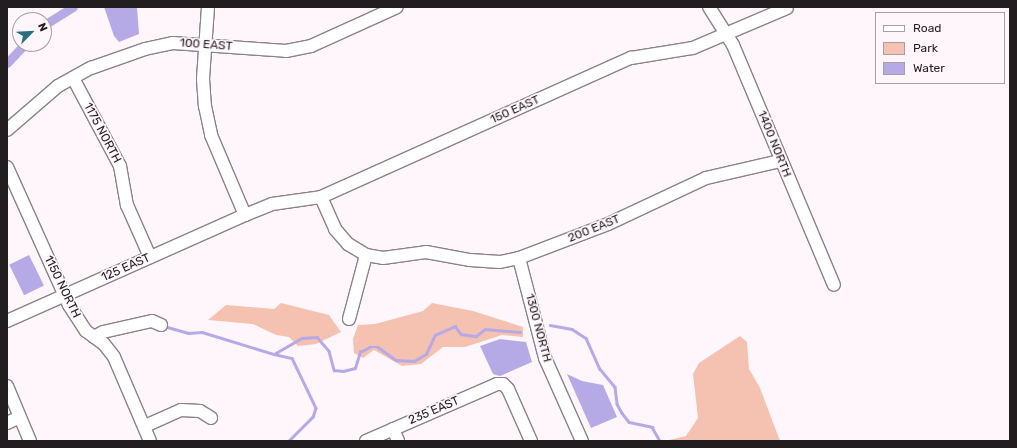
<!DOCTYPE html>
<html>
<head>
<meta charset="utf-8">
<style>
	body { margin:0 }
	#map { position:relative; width:1017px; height:448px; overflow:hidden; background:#fef6fa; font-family:Rubik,sans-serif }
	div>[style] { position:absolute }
	.green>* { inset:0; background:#f5c1b0 }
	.water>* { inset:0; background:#b6aae6; transform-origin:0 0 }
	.stream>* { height:2.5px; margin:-1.25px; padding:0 1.25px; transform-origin:1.25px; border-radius:1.25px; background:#b6aae6 }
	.canal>* { height:9px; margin:-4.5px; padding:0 4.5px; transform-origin:4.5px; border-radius:4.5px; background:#b6aae6 }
	.roads { filter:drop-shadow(1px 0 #8b8287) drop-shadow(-1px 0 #8b8287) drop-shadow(0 1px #8b8287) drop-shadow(0 -1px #8b8287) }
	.minor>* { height:12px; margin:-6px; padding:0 6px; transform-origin:6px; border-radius:6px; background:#fff }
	span { translate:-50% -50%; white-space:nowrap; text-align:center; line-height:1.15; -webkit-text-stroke:3.5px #fef6fa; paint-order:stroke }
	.street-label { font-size:12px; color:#221e20 }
	.frame { position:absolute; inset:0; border:8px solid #221e20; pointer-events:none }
	.legend { position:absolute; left:875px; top:12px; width:130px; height:72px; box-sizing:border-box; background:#fef6fa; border:1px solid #a6a0a3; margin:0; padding:5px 7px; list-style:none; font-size:12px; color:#221e20 }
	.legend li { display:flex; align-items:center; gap:8px; height:20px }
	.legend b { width:20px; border:1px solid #a6a0a3 }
	.north { position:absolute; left:12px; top:12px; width:40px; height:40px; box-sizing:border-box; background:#fef6fa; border:1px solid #a6a0a3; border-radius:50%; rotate:66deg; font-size:11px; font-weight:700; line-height:16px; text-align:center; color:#221e20 }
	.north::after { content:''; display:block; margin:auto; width:14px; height:18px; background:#2a6f7e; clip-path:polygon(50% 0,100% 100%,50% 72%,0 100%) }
</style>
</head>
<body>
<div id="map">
	<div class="green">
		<div style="clip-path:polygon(281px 303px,329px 315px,341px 332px,316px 344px,298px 346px,289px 337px,276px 335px,253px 324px,208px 320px,226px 305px,274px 309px)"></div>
		<div style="clip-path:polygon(432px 303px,473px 311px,523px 327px,523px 337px,502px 335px,465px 347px,443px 347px,421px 364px,402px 366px,374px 350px,363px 358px,354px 353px,353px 339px,358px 325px,375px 324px,423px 311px)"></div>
		<div style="clip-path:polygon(740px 336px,747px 342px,749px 369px,760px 388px,780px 441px,665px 441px,686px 436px,698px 418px,693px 374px,699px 363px)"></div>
	</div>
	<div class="water">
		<div style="clip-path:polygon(104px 7px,137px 7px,139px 34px,119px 42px,114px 36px)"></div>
		<div style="left:29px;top:255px;width:34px;height:22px;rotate:64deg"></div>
		<div style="clip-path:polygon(500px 339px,526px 342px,532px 362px,500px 376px,493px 374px,480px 346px)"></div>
		<div style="clip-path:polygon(567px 374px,582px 381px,603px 385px,617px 417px,591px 428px)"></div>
	</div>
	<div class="stream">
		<div style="left:550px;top:325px;width:22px;rotate:10deg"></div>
		<div style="left:572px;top:329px;width:17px;rotate:33deg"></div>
		<div style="left:586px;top:338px;width:34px;rotate:66deg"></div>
		<div style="left:600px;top:369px;width:23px;rotate:50deg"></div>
		<div style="left:615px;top:387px;width:17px;rotate:83deg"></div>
		<div style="left:617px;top:404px;width:10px;rotate:61deg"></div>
		<div style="left:622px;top:413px;width:11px;rotate:52deg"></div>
		<div style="left:629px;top:422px;width:24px;rotate:12deg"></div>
		<div style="left:652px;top:427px;width:16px;rotate:60deg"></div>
		<div style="left:164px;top:326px;width:25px;rotate:16deg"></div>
		<div style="left:188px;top:333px;width:14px;rotate:-4deg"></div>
		<div style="left:202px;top:332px;width:75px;rotate:17deg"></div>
		<div style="left:274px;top:354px;width:32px;rotate:-30deg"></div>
		<div style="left:302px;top:338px;width:15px;rotate:-4deg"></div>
		<div style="left:317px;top:337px;width:18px;rotate:49deg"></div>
		<div style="left:329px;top:351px;width:20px;rotate:75deg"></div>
		<div style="left:334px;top:370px;width:9px;rotate:6deg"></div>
		<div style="left:343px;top:371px;width:12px;rotate:-14deg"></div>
		<div style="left:355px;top:368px;width:17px;rotate:-73deg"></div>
		<div style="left:360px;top:352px;width:11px;rotate:-27deg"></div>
		<div style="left:370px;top:347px;width:8px"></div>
		<div style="left:378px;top:347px;width:22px;rotate:36deg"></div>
		<div style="left:396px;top:360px;width:18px;rotate:3deg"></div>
		<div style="left:414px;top:361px;width:14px;rotate:-30deg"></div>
		<div style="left:426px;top:354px;width:21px;rotate:-65deg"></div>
		<div style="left:435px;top:335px;width:22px;rotate:-24deg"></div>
		<div style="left:455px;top:326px;width:10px;rotate:53deg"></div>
		<div style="left:461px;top:334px;width:15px;rotate:8deg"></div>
		<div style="left:476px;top:336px;width:11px;rotate:-38deg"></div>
		<div style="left:485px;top:329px;width:35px;rotate:5deg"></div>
		<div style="left:274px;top:354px;width:18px;rotate:13deg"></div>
		<div style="left:292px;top:358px;width:55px;rotate:64.4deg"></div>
		<div style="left:316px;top:408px;width:9px;rotate:108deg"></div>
		<div style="left:313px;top:417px;width:34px;rotate:135deg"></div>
	</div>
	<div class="canal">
		<div style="left:44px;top:25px;width:34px;rotate:-32deg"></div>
		<div style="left:7px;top:63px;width:26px;rotate:-47deg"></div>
	</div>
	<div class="roads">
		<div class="minor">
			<div style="left:208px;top:7px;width:72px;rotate:94deg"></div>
			<div style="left:203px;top:79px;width:27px;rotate:86deg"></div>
			<div style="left:205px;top:106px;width:30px;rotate:78deg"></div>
			<div style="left:211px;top:135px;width:87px;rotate:67deg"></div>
			<div style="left:709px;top:7px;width:45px;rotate:57.7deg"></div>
			<div style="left:733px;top:45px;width:260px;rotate:67.2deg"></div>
			<div style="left:73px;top:78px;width:100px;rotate:61.9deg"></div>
			<div style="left:120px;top:166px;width:40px;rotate:80deg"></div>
			<div style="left:127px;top:205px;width:57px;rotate:66.1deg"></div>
			<div style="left:7px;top:130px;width:67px;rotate:-40.8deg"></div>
			<div style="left:58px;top:86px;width:38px;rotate:-29deg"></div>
			<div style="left:91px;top:68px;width:57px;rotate:-19.4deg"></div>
			<div style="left:145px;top:49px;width:29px;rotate:-12deg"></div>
			<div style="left:173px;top:43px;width:113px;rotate:4deg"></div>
			<div style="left:286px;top:51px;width:25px;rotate:-11deg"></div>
			<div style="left:311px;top:46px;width:94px;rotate:-24.4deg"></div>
			<div style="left:7px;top:167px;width:151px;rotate:65.8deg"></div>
			<div style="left:69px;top:305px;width:31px;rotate:57deg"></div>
			<div style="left:86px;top:331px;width:22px;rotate:36deg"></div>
			<div style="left:104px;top:344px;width:16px;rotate:52deg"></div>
			<div style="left:114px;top:357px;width:91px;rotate:66.8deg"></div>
			<div style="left:321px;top:197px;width:35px;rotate:66deg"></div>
			<div style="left:335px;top:229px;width:20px;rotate:49deg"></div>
			<div style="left:348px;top:244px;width:21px;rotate:31deg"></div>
			<div style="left:366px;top:255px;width:17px;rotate:10deg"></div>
			<div style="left:383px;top:258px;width:43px;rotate:-7.9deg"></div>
			<div style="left:426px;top:252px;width:45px;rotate:10.3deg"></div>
			<div style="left:470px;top:260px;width:30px;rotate:4deg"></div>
			<div style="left:500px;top:262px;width:19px;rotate:-12deg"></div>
			<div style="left:519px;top:258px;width:95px;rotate:-20.9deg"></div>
			<div style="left:608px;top:224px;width:108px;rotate:-25.1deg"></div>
			<div style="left:706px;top:178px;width:76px;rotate:-12.9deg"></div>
			<div style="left:519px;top:258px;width:103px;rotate:75.4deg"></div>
			<div style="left:545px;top:358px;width:91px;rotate:66deg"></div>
			<div style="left:349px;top:319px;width:66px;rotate:-75.1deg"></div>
			<div style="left:7px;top:321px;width:261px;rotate:-24deg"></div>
			<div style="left:245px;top:215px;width:29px;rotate:-22deg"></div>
			<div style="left:272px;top:204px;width:49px;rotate:-8.1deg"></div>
			<div style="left:321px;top:197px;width:340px;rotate:-24.2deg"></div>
			<div style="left:631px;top:58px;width:63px;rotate:-9.2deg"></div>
			<div style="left:693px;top:48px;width:102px;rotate:-23.1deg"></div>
			<div style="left:94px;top:337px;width:10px;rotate:-29deg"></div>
			<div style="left:103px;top:332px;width:50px;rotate:-12.7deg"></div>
			<div style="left:152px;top:321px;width:10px;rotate:24deg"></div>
			<div style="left:7px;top:386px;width:60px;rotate:67.3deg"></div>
			<div style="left:7px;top:423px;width:14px;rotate:-25deg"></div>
			<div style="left:145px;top:426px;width:39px;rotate:-24deg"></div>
			<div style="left:181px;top:410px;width:19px;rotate:3deg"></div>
			<div style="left:200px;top:411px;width:13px;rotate:32deg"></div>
			<div style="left:393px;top:429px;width:13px;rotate:67deg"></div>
			<div style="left:366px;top:441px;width:143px;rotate:-23.5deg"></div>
			<div style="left:497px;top:384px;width:6px"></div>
			<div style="left:503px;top:384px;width:7px;rotate:45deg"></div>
			<div style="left:508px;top:389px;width:57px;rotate:66.1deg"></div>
		</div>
	</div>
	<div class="street-label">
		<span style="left:206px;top:45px;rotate:4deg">100 EAST</span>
		<span style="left:515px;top:110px;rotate:-24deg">150 EAST</span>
		<span style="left:102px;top:133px;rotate:62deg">1175 NORTH</span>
		<span style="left:774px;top:144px;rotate:68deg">1400 NORTH</span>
		<span style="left:594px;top:229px;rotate:-22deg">200 EAST</span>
		<span style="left:126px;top:268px;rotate:-24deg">125 EAST</span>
		<span style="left:62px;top:287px;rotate:64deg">1150 NORTH</span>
		<span style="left:538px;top:328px;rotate:75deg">1300 NORTH</span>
		<span style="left:434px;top:411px;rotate:-23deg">235 EAST</span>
	</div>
	<div class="frame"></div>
	<ul class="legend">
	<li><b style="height:5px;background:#fff"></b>Road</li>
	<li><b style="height:11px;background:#f5c1b0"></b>Park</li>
	<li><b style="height:11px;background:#b6aae6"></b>Water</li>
	</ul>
	<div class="north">N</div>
</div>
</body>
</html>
